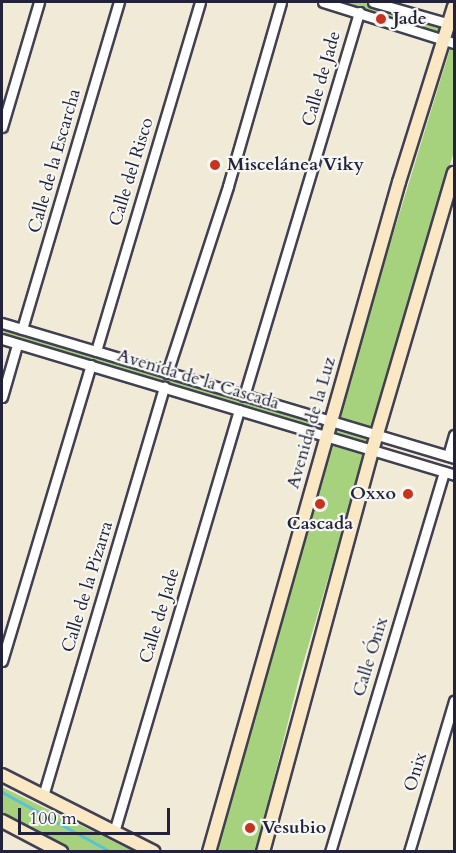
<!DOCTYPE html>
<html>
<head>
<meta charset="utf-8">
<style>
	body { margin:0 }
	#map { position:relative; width:456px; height:853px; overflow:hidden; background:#f1ead7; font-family:Cardo,serif }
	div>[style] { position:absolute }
	.green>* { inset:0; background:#a6d17d }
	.stream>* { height:3px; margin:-1.5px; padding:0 1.5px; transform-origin:1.5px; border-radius:1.5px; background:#59c2d6 }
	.roads { filter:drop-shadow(2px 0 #414052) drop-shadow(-2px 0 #414052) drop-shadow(0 2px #414052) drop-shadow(0 -2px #414052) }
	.street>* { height:9px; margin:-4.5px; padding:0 4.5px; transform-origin:4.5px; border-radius:4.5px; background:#fff }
	.secondary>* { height:12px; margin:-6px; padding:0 6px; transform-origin:6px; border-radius:6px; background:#fae7c3 }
	.dots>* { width:16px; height:16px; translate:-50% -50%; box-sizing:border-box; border:3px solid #f6f6f2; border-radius:50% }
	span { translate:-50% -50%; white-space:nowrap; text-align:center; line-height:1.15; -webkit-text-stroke:4.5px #f6f6f2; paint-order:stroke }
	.poi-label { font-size:18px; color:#22223b; font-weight:700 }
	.left { translate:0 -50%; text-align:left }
	.right { translate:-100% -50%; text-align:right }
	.street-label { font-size:18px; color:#22223b }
	.frame { position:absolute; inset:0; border:3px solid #22223b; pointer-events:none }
	.scale { position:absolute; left:18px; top:808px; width:152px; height:27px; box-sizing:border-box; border:3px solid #22223b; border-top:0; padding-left:8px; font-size:18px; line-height:21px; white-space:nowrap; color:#22223b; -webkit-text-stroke:4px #f6f6f2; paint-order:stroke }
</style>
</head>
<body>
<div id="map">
	<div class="green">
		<div style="clip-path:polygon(331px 2px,370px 2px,442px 23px,439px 36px)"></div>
		<div style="clip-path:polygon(454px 36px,454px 151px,300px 674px,256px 851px,216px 852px,340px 407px)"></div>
		<div style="clip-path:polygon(2px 328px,315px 420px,313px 428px,2px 335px)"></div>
		<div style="clip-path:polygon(2px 787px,133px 851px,44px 851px,2px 825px)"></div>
	</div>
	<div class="stream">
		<div style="left:2px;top:792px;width:124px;rotate:28.8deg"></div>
	</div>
	<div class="roads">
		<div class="street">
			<div style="left:323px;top:2px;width:137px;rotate:17.4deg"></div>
			<div style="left:373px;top:2px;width:84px;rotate:15.9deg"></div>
			<div style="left:2px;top:127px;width:130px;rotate:-73.5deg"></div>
			<div style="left:2px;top:323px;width:472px;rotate:16.6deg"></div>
			<div style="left:22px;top:329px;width:341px;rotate:-73.5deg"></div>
			<div style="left:2px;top:339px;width:472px;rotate:16.7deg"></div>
			<div style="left:96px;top:351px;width:364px;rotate:-73.4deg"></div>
			<div style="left:167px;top:373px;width:197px;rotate:-71.9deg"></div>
			<div style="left:228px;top:186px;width:191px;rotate:-73.9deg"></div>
			<div style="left:244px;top:396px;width:401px;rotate:-73.3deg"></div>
			<div style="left:2px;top:397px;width:54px;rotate:-73.9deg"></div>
			<div style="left:448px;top:456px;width:22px;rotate:-74deg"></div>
			<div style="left:2px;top:661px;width:309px;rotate:-73.3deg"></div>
			<div style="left:43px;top:796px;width:427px;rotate:-73.5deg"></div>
			<div style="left:114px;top:832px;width:440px;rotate:-73.5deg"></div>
			<div style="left:330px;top:852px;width:397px;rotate:-73.3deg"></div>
			<div style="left:409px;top:852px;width:158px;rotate:-73.4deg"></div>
		</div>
		<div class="secondary">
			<div style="left:2px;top:775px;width:170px;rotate:26.9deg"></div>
			<div style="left:2px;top:821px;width:67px;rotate:27.7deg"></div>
			<div style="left:209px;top:852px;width:696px;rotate:-74.17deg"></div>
			<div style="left:399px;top:182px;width:184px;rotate:-72.6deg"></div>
			<div style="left:263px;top:852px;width:416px;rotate:-74.8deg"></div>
			<div style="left:372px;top:451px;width:290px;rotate:-73.6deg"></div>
		</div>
	</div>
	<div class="dots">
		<div style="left:381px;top:19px;background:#c8321e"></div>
		<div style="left:215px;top:165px;background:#c8321e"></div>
		<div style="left:408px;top:494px;background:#c8321e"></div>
		<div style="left:320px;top:504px;background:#c8321e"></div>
		<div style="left:250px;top:828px;background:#c8321e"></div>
	</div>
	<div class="poi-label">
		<span class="left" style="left:393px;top:19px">Jade</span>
		<span class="left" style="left:227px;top:165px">Miscelánea Viky</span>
		<span class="right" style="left:396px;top:494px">Oxxo</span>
		<span style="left:320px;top:524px">Cascada</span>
		<span class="left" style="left:262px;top:828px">Vesubio</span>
	</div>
	<div class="street-label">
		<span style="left:322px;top:79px;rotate:-74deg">Calle de Jade</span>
		<span style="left:55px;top:161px;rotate:-74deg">Calle de la Escarcha</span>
		<span style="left:132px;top:172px;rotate:-73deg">Calle del Risco</span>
		<span style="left:198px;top:380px;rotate:17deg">Avenida de la Cascada</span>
		<span style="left:312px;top:423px;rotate:-74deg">Avenida de la Luz</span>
		<span style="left:88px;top:587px;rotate:-73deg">Calle de la Pizarra</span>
		<span style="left:160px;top:616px;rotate:-73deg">Calle de Jade</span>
		<span style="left:371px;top:657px;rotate:-73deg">Calle Ónix</span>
		<span style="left:416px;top:772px;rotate:-73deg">Onix</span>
	</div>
	<div class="frame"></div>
	<div class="scale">100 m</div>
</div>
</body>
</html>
